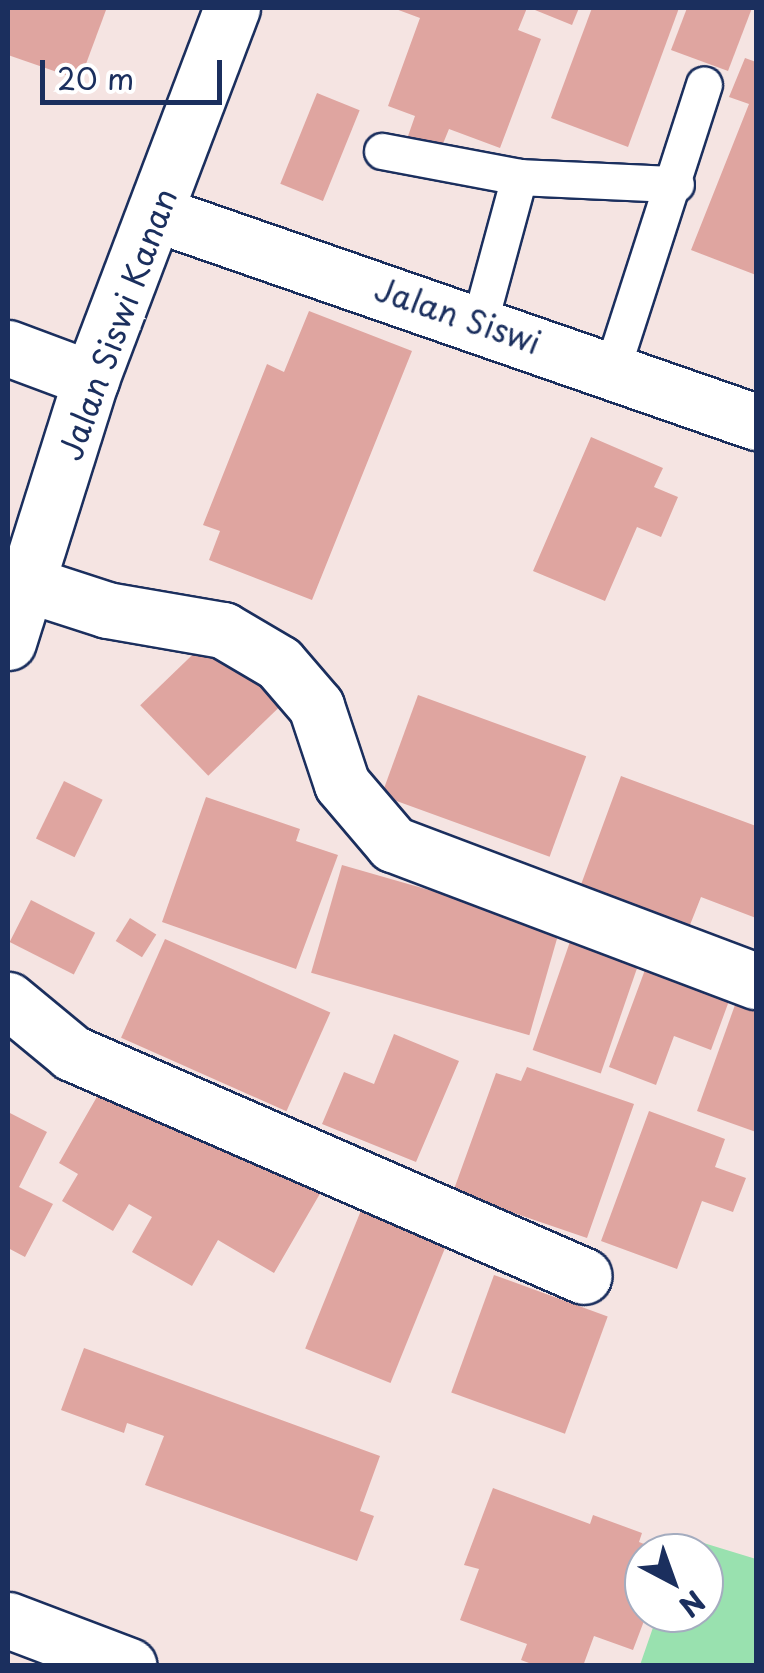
<!DOCTYPE html>
<html>
<head>
<meta charset="utf-8">
<style>
	body { margin:0 }
	#map { position:relative; width:764px; height:1673px; overflow:hidden; background:#f5e4e2; font-family:"Playpen Sans",sans-serif }
	div>[style] { position:absolute }
	.green>* { inset:0; background:#99e1af }
	.building>* { inset:0; background:#dfa5a0; transform-origin:0 0 }
	.roads { filter:drop-shadow(2px 0 #1b2f5e) drop-shadow(-2px 0 #1b2f5e) drop-shadow(0 2px #1b2f5e) drop-shadow(0 -2px #1b2f5e) }
	.lane>* { height:35px; margin:-17.5px; padding:0 17.5px; transform-origin:17.5px; border-radius:17.5px; background:#fff }
	.street>* { height:55px; margin:-27.5px; padding:0 27.5px; transform-origin:27.5px; border-radius:27.5px; background:#fff }
	.secondary>* { height:55px; margin:-27.5px; padding:0 27.5px; transform-origin:27.5px; border-radius:27.5px; background:#fff }
	span { translate:-50% -50%; white-space:nowrap; text-align:center; line-height:1.15; -webkit-text-stroke:10px #fff; paint-order:stroke }
	.street-label { font-size:32px; color:#1b2f5e }
	.frame { position:absolute; inset:0; border:10px solid #1b2f5e; pointer-events:none }
	.north { position:absolute; left:624px; top:1533px; width:100px; height:100px; box-sizing:border-box; background:#fff; border:2px solid #a4acbf; border-radius:50%; rotate:139deg; font-size:28px; font-weight:700; line-height:40px; text-align:center; color:#1b2f5e }
	.north::after { content:''; display:block; margin:auto; width:35px; height:45px; background:#1b2f5e; clip-path:polygon(50% 0,100% 100%,50% 72%,0 100%) }
	.scale { position:absolute; left:40px; top:60px; width:182px; height:45px; box-sizing:border-box; border:5px solid #1b2f5e; border-top:0; padding-left:12px; font-size:30px; line-height:35px; white-space:nowrap; color:#1b2f5e; -webkit-text-stroke:8px #fff; paint-order:stroke }
</style>
</head>
<body>
<div id="map">
	<div class="green">
		<div style="clip-path:polygon(684px 1537px,756px 1559px,756px 1665px,640px 1665px,658px 1613px,704px 1613px,704px 1553px,679px 1553px)"></div>
	</div>
	<div class="building">
		<div style="clip-path:polygon(8px 8px,106px 10px,80px 80px,8px 55px)"></div>
		<div style="clip-path:polygon(393px 8px,527px 8px,518px 30px,541px 39px,500px 148px,449px 129px,440px 151px,407px 139px,415px 116px,388px 106px,420px 18px)"></div>
		<div style="clip-path:polygon(530px 8px,579px 8px,572px 25px)"></div>
		<div style="clip-path:polygon(592px 8px,679px 8px,628px 147px,551px 118px)"></div>
		<div style="clip-path:polygon(687px 8px,752px 8px,728px 71px,671px 50px)"></div>
		<div style="clip-path:polygon(745px 58px,756px 62px,756px 275px,691px 250px,749px 104px,729px 97px)"></div>
		<div style="left:317px;top:93px;width:46px;height:98px;rotate:22deg"></div>
		<div style="clip-path:polygon(309px 311px,412px 351px,312px 600px,209px 560px,220px 531px,203px 525px,267px 364px,284px 372px)"></div>
		<div style="clip-path:polygon(591px 437px,663px 468px,654px 487px,678px 497px,661px 537px,637px 527px,605px 601px,533px 571px)"></div>
		<div style="left:215px;top:633px;width:98px;height:104px;rotate:46deg"></div>
		<div style="left:418px;top:695px;width:179px;height:107px;rotate:20deg"></div>
		<div style="clip-path:polygon(621px 776px,756px 826px,756px 918px,701px 897px,688px 930px,579px 890px)"></div>
		<div style="left:64px;top:781px;width:43px;height:64px;rotate:26deg"></div>
		<div style="clip-path:polygon(206px 797px,300px 829px,296px 841px,338px 855px,296px 969px,162px 922px)"></div>
		<div style="left:342px;top:865px;width:227px;height:112px;rotate:16deg"></div>
		<div style="left:31px;top:900px;width:72px;height:47px;rotate:27deg"></div>
		<div style="left:130px;top:918px;width:31px;height:27px;rotate:32deg"></div>
		<div style="left:574px;top:930px;width:72px;height:127px;rotate:19deg"></div>
		<div style="left:165px;top:939px;width:181px;height:108px;rotate:24deg"></div>
		<div style="clip-path:polygon(649px 959px,733px 990px,711px 1050px,674px 1036px,656px 1085px,609px 1067px)"></div>
		<div style="clip-path:polygon(740px 991px,756px 997px,756px 1132px,697px 1111px)"></div>
		<div style="clip-path:polygon(394px 1034px,459px 1061px,416px 1162px,322px 1124px,344px 1072px,374px 1084px)"></div>
		<div style="clip-path:polygon(527px 1067px,634px 1104px,587px 1238px,453px 1192px,496px 1073px,521px 1081px)"></div>
		<div style="clip-path:polygon(106px 1081px,325px 1185px,274px 1273px,218px 1240px,192px 1286px,132px 1252px,152px 1217px,129px 1204px,113px 1231px,62px 1201px,78px 1174px,59px 1163px)"></div>
		<div style="clip-path:polygon(649px 1111px,725px 1139px,715px 1167px,746px 1178px,733px 1212px,702px 1201px,677px 1269px,601px 1241px)"></div>
		<div style="clip-path:polygon(8px 1112px,47px 1132px,19px 1187px,53px 1204px,25px 1257px,8px 1248px)"></div>
		<div style="left:364px;top:1203px;width:92px;height:157px;rotate:22deg"></div>
		<div style="left:494px;top:1275px;width:121px;height:125px;rotate:20deg"></div>
		<div style="clip-path:polygon(84px 1348px,380px 1456px,360px 1511px,374px 1516px,357px 1561px,145px 1485px,164px 1436px,127px 1423px,124px 1433px,61px 1410px)"></div>
		<div style="clip-path:polygon(493px 1488px,590px 1524px,593px 1515px,642px 1533px,639px 1542px,667px 1553px,644px 1553px,647px 1613px,633px 1650px,594px 1636px,583px 1666px,537px 1666px,521px 1660px,527px 1644px,460px 1620px,479px 1569px,464px 1565px)"></div>
	</div>
	<div class="roads">
		<div class="lane">
			<div style="left:382px;top:151px;width:139px;rotate:10.7deg"></div>
			<div style="left:519px;top:177px;width:149px;rotate:105.2deg"></div>
			<div style="left:519px;top:177px;width:157px;rotate:2.6deg"></div>
			<div style="left:612px;top:369px;width:299px;rotate:-72.1deg"></div>
		</div>
		<div class="street">
			<div style="left:157px;top:214px;width:634px;rotate:19.15deg"></div>
			<div style="left:8px;top:348px;width:89px;rotate:20.5deg"></div>
			<div style="left:27px;top:584px;width:84px;rotate:18deg"></div>
			<div style="left:107px;top:610px;width:118px;rotate:9.8deg"></div>
			<div style="left:223px;top:630px;width:65px;rotate:30.5deg"></div>
			<div style="left:279px;top:663px;width:57px;rotate:49.3deg"></div>
			<div style="left:316px;top:706px;width:82px;rotate:71.6deg"></div>
			<div style="left:342px;top:784px;width:79px;rotate:49.6deg"></div>
			<div style="left:393px;top:844px;width:388px;rotate:20.7deg"></div>
			<div style="left:8px;top:1000px;width:83px;rotate:39.6deg"></div>
			<div style="left:72px;top:1053px;width:558px;rotate:23.54deg"></div>
			<div style="left:8px;top:1620px;width:129px;rotate:20.8deg"></div>
		</div>
		<div class="secondary">
			<div style="left:8px;top:642px;width:276px;rotate:-72.5deg"></div>
			<div style="left:91px;top:379px;width:397px;rotate:-69.2deg"></div>
		</div>
	</div>
	<div class="street-label">
		<span style="left:458px;top:315px;rotate:19deg">Jalan Siswi</span>
		<span style="left:117px;top:324px;rotate:-70deg">Jalan Siswi Kanan</span>
	</div>
	<div class="frame"></div>
	<div class="north">N</div>
	<div class="scale">20 m</div>
</div>
</body>
</html>
